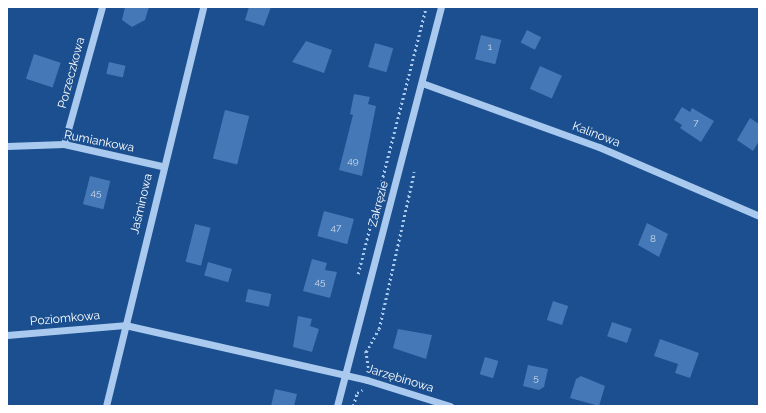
<!DOCTYPE html>
<html>
<head>
<meta charset="utf-8">
<style>
	body { margin:0 }
	#map { position:relative; width:766px; height:413px; overflow:hidden; background:#1b4f8f; font-family:Raleway,sans-serif }
	div>[style] { position:absolute }
	.building>* { inset:0; background:#4478b7; transform-origin:0 0 }
	.path>* { height:2.5px; margin-top:-1.25px; transform-origin:0; background:repeating-linear-gradient(90deg,#a9c9ee 0 2px,transparent 0 5px) }
	.minor>* { height:7px; margin:-3.5px; padding:0 3.5px; transform-origin:3.5px; border-radius:3.5px; background:#a9c9ee }
	span { translate:-50% -50%; white-space:nowrap; text-align:center; line-height:1.15; -webkit-text-stroke:4px #1b4f8f; paint-order:stroke }
	.number-label { font-size:10px; color:#d0dded }
	.number-label span { -webkit-text-stroke-width:0 }
	.street-label { font-size:12px; color:#fff }
	.frame { position:absolute; inset:0; border:8px solid #fff; pointer-events:none }
</style>
</head>
<body>
<div id="map">
	<div class="building">
		<div style="clip-path:polygon(125px 7px,149px 7px,145px 20px,132px 27px,122px 20px)"></div>
		<div style="clip-path:polygon(249px 7px,271px 7px,264px 26px,245px 20px)"></div>
		<div style="left:527px;top:30px;width:16px;height:14px;rotate:27deg"></div>
		<div style="left:481px;top:35px;width:21px;height:25px;rotate:14deg"></div>
		<div style="clip-path:polygon(306px 41px,332px 50px,324px 73px,292px 62px)"></div>
		<div style="left:375px;top:43px;width:19px;height:25px;rotate:16deg"></div>
		<div style="left:34px;top:54px;width:28px;height:26px;rotate:18deg"></div>
		<div style="left:109px;top:62px;width:17px;height:12px;rotate:13deg"></div>
		<div style="left:540px;top:66px;width:24px;height:25px;rotate:24deg"></div>
		<div style="clip-path:polygon(354px 94px,370px 97px,368px 104px,376px 106px,362px 176px,339px 170px,353px 115px,350px 114px)"></div>
		<div style="clip-path:polygon(682px 107px,690px 112px,692px 108px,714px 121px,701px 142px,680px 128px,682px 125px,674px 120px)"></div>
		<div style="left:225px;top:110px;width:25px;height:50px;rotate:14deg"></div>
		<div style="clip-path:polygon(750px 118px,759px 124px,759px 141px,753px 151px,737px 140px)"></div>
		<div style="left:90px;top:176px;width:21px;height:29px;rotate:14deg"></div>
		<div style="left:324px;top:211px;width:31px;height:26px;rotate:15deg"></div>
		<div style="clip-path:polygon(647px 223px,668px 234px,659px 257px,638px 245px)"></div>
		<div style="left:195px;top:224px;width:16px;height:39px;rotate:14deg"></div>
		<div style="clip-path:polygon(312px 259px,327px 263px,325px 270px,337px 272px,330px 298px,303px 291px)"></div>
		<div style="left:208px;top:262px;width:25px;height:14px;rotate:16deg"></div>
		<div style="left:248px;top:289px;width:24px;height:13px;rotate:12deg"></div>
		<div style="left:553px;top:301px;width:16px;height:20px;rotate:18deg"></div>
		<div style="clip-path:polygon(298px 316px,312px 319px,310px 326px,319px 329px,312px 352px,293px 347px)"></div>
		<div style="left:612px;top:322px;width:21px;height:15px;rotate:19deg"></div>
		<div style="clip-path:polygon(398px 329px,432px 335px,426px 359px,393px 348px)"></div>
		<div style="clip-path:polygon(660px 339px,699px 353px,690px 378px,675px 373px,678px 364px,654px 356px)"></div>
		<div style="left:485px;top:357px;width:14px;height:18px;rotate:17deg"></div>
		<div style="clip-path:polygon(528px 365px,548px 369px,544px 387px,539px 390px,523px 386px)"></div>
		<div style="clip-path:polygon(581px 376px,605px 386px,599px 406px,570px 398px,576px 379px)"></div>
		<div style="clip-path:polygon(275px 389px,297px 394px,294px 406px,271px 406px)"></div>
	</div>
	<div class="path">
		<div style="left:358px;top:274px;width:276px;rotate:-75.7deg"></div>
		<div style="left:366px;top:351px;width:18px;rotate:81deg"></div>
		<div style="left:366px;top:352px;width:26px;rotate:-61deg"></div>
		<div style="left:379px;top:329px;width:161px;rotate:-77.4deg"></div>
		<div style="left:353px;top:406px;width:14px;rotate:-73deg"></div>
		<div style="left:357px;top:393px;width:6px;rotate:-31deg"></div>
	</div>
	<div class="minor">
		<div style="left:422px;top:83px;width:188px;rotate:19.9deg"></div>
		<div style="left:599px;top:147px;width:174px;rotate:23.3deg"></div>
		<div style="left:64px;top:144px;width:142px;rotate:-74.5deg"></div>
		<div style="left:7px;top:146px;width:57px;rotate:-2deg"></div>
		<div style="left:64px;top:144px;width:100px;rotate:12.7deg"></div>
		<div style="left:7px;top:335px;width:118px;rotate:-4.8deg"></div>
		<div style="left:125px;top:325px;width:248px;rotate:12.8deg"></div>
		<div style="left:367px;top:380px;width:87px;rotate:17.4deg"></div>
		<div style="left:106px;top:406px;width:411px;rotate:-76.3deg"></div>
		<div style="left:337px;top:406px;width:412px;rotate:-75.4deg"></div>
	</div>
	<div class="number-label">
		<span style="left:490px;top:47px">1</span>
		<span style="left:696px;top:123px">7</span>
		<span style="left:353px;top:161px">49</span>
		<span style="left:96px;top:193px">45</span>
		<span style="left:336px;top:228px">47</span>
		<span style="left:653px;top:239px">8</span>
		<span style="left:320px;top:282px">45</span>
		<span style="left:536px;top:378px">5</span>
	</div>
	<div class="street-label">
		<span style="left:72px;top:73px;rotate:-75deg">Porzeczkowa</span>
		<span style="left:596px;top:135px;rotate:21deg">Kalinowa</span>
		<span style="left:99px;top:142px;rotate:11deg">Rumiankowa</span>
		<span style="left:142px;top:204px;rotate:-77deg">Jaśminowa</span>
		<span style="left:379px;top:204px;rotate:-75deg">Zakręzie</span>
		<span style="left:65px;top:319px;rotate:-5deg">Poziomkowa</span>
		<span style="left:400px;top:379px;rotate:17deg">Jarzębinowa</span>
	</div>
	<div class="frame"></div>
</div>
</body>
</html>
